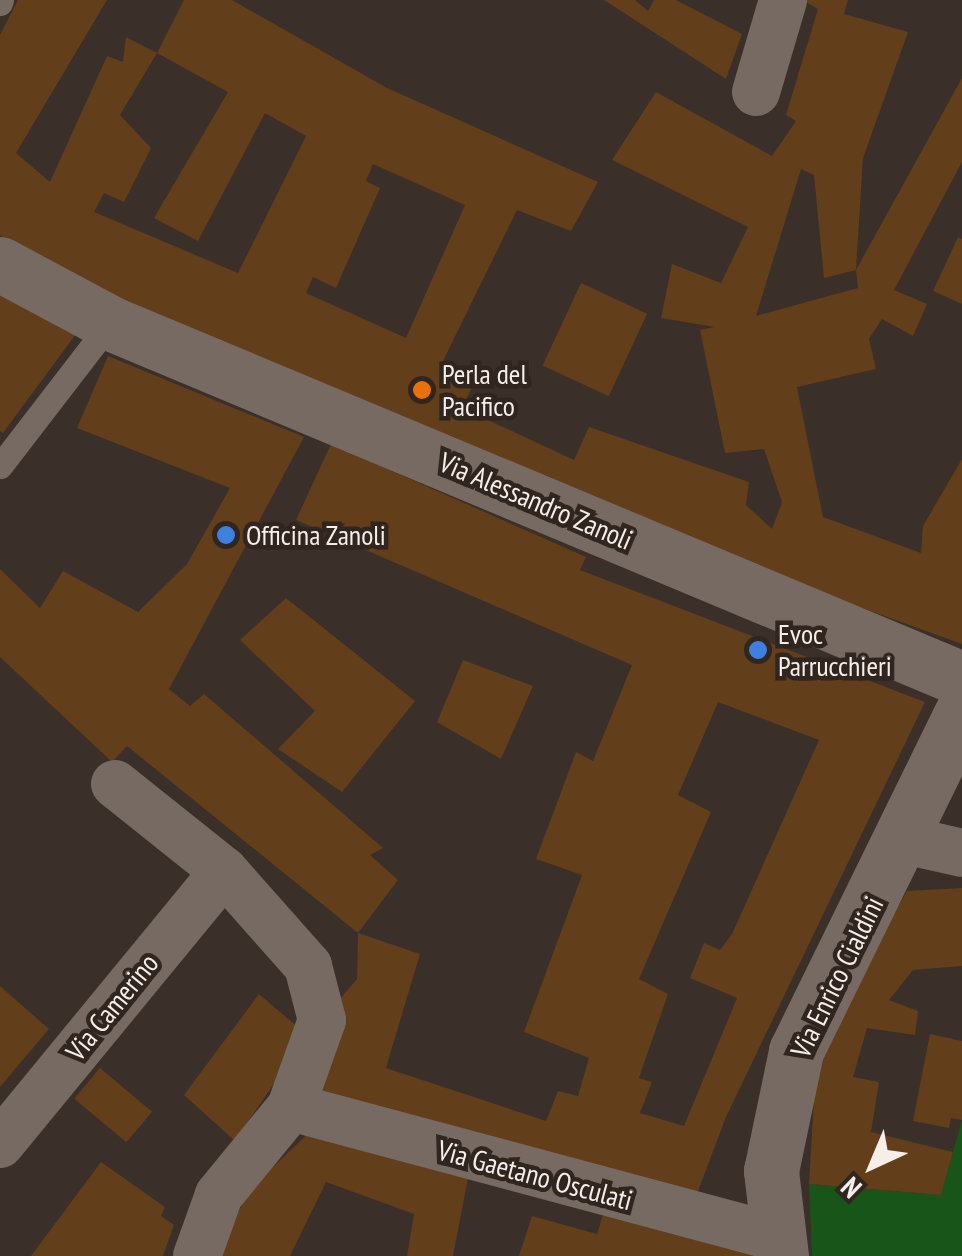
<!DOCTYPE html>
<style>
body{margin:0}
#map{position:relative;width:962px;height:1256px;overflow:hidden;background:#3a2f29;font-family:"PT Sans Narrow",sans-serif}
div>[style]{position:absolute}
.green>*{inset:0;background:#175519}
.building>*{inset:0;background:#623e1b;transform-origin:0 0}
.lane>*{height:25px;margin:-12.5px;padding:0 12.5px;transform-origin:12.5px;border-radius:12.5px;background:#776a62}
.street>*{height:48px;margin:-24px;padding:0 24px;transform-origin:24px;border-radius:24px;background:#776a62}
.secondary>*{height:55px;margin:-27.5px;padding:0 27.5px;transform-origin:27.5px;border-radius:27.5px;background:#776a62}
.dots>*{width:28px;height:28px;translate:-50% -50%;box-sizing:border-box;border:5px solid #30251f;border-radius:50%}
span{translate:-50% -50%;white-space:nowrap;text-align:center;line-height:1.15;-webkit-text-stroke:9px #30251f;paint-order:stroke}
.poi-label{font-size:28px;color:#f5eee9}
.left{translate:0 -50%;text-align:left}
.street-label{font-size:28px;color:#f5eee9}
.north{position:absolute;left:822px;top:1116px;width:100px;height:100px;-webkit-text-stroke:8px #30251f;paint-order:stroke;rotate:224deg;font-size:28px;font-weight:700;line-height:40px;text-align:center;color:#f5eee9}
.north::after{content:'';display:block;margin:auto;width:35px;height:45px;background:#f5eee9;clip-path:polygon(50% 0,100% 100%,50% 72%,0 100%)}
</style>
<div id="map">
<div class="green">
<div style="clip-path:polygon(962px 1120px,962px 1256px,812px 1256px,809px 1184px,941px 1195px)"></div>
</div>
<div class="building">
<div style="clip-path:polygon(evenodd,18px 0,107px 0,16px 153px,50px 182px,107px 56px,123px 62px,126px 37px,157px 53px,120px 115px,151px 148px,124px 202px,104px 193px,94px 212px,238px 273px,306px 136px,265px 113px,198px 241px,154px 218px,228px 92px,157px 53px,184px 0,232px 0,387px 88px,598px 182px,571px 231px,517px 210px,443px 361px,476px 379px,462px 408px,574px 460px,589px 427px,749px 482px,746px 505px,772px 529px,782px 502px,764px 449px,725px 453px,700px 330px,714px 327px,661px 318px,672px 264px,721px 283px,748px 227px,612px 160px,656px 92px,772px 156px,796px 121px,786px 115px,818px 9px,802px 0,848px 0,844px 14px,908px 32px,863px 158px,856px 270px,962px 78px,962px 162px,894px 290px,927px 304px,913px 336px,882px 319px,869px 339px,876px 369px,797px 387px,823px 517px,921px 553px,923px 526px,962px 459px,962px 644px,757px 570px,37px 266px,0 235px,0 35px,18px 0,373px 164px,465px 205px,406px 338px,306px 293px,313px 277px,336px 288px,380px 188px,366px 181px,373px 164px,18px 0,801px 169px,814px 175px,824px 278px,856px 270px,858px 288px,756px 316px,801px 169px)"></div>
<div style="clip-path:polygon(604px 0,635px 0,648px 11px,654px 0,676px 0,742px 34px,726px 79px)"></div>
<div style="clip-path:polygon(958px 237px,962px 239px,962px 304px,933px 291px)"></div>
<div style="left:581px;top:283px;width:73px;height:91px;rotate:25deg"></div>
<div style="clip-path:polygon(0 291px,76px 334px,3px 433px,0 431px)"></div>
<div style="clip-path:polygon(evenodd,108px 356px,304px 437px,169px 689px,190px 706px,204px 694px,383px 848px,370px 855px,398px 880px,358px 933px,420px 954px,386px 1068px,546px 1121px,558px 1091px,578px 1096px,589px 1058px,524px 1032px,582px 875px,536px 859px,576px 752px,593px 761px,632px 665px,296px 520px,331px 444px,586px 557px,580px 570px,925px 702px,726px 1117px,692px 1207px,320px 1095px,328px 1013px,357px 979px,358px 933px,127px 746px,112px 762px,0 657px,0 569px,40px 608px,63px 571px,138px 612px,187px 564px,230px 488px,77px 428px,108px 356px,718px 702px,819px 740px,732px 934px,720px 950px,704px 943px,690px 978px,737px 998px,684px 1126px,640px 1113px,652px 1082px,639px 1078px,668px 994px,639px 979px,711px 812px,678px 795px,718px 702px)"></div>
<div style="clip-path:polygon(286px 598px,415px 701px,342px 792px,278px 749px,315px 711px,240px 640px)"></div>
<div style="clip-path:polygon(463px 660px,533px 686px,501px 759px,437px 722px)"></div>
<div style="clip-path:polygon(962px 888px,962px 966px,913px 970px,889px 1000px,918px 1011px,915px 1035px,867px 1028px,853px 1077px,879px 1082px,871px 1132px,953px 1152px,941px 1195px,809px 1184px,817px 1049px,907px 891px)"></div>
<div style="clip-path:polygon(0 986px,49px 1029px,0 1087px)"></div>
<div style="clip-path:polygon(259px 994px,307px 1035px,235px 1141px,184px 1095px)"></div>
<div style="clip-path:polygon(930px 1034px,962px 1041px,962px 1120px,951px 1118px,949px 1128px,913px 1121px)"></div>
<div style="left:100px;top:1068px;width:68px;height:40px;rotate:40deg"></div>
<div style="clip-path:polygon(318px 1124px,469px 1173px,453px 1256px,407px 1256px,414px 1214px,326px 1182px,290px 1256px,218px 1256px,249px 1190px)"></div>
<div style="clip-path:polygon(101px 1162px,165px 1207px,161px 1216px,174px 1225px,163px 1256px,31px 1256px)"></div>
<div style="clip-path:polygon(605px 1208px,769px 1256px,519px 1256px,532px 1216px,597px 1234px)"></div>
</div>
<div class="lane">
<div style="left:0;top:3px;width:3px;rotate:-72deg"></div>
<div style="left:0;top:466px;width:180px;rotate:-52.4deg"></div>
</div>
<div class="street">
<div style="left:756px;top:92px;width:96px;rotate:-73.6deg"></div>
<div style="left:115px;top:784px;width:139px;rotate:38.6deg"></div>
<div style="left:224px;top:871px;width:127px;rotate:48.5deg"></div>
<div style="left:308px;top:966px;width:56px;rotate:75.5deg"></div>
<div style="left:322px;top:1020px;width:92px;rotate:109.6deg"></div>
<div style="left:291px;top:1107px;width:114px;rotate:129.3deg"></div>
<div style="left:219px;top:1195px;width:65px;rotate:109.8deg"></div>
<div style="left:905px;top:840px;width:58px;rotate:12.8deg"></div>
<div style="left:291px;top:1107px;width:506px;rotate:15deg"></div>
<div style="left:0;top:1144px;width:353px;rotate:-50.6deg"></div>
</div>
<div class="secondary">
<div style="left:0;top:264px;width:125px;rotate:28.2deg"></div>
<div style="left:110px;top:323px;width:923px;rotate:22.68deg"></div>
<div style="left:781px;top:1256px;width:86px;rotate:-96.7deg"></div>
<div style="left:771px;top:1171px;width:123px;rotate:-78.2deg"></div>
<div style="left:796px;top:1051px;width:377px;rotate:-63.9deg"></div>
</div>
<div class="dots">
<div style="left:422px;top:390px;background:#e8710a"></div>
<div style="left:226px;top:535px;background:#3f7fe0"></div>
<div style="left:758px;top:650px;background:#3f7fe0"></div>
</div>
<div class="poi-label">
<span class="left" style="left:442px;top:390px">Perla del<br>Pacifico</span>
<span class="left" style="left:246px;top:535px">Officina Zanoli</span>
<span class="left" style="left:778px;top:650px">Evoc<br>Parrucchieri</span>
</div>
<div class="street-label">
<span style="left:536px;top:501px;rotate:23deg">Via Alessandro Zanoli</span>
<span style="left:837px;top:977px;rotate:-64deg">Via Enrico Cialdini</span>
<span style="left:112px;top:1007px;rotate:-51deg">Via Camerino</span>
<span style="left:535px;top:1175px;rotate:15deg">Via Gaetano Osculati</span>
</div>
<div class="north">N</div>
</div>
